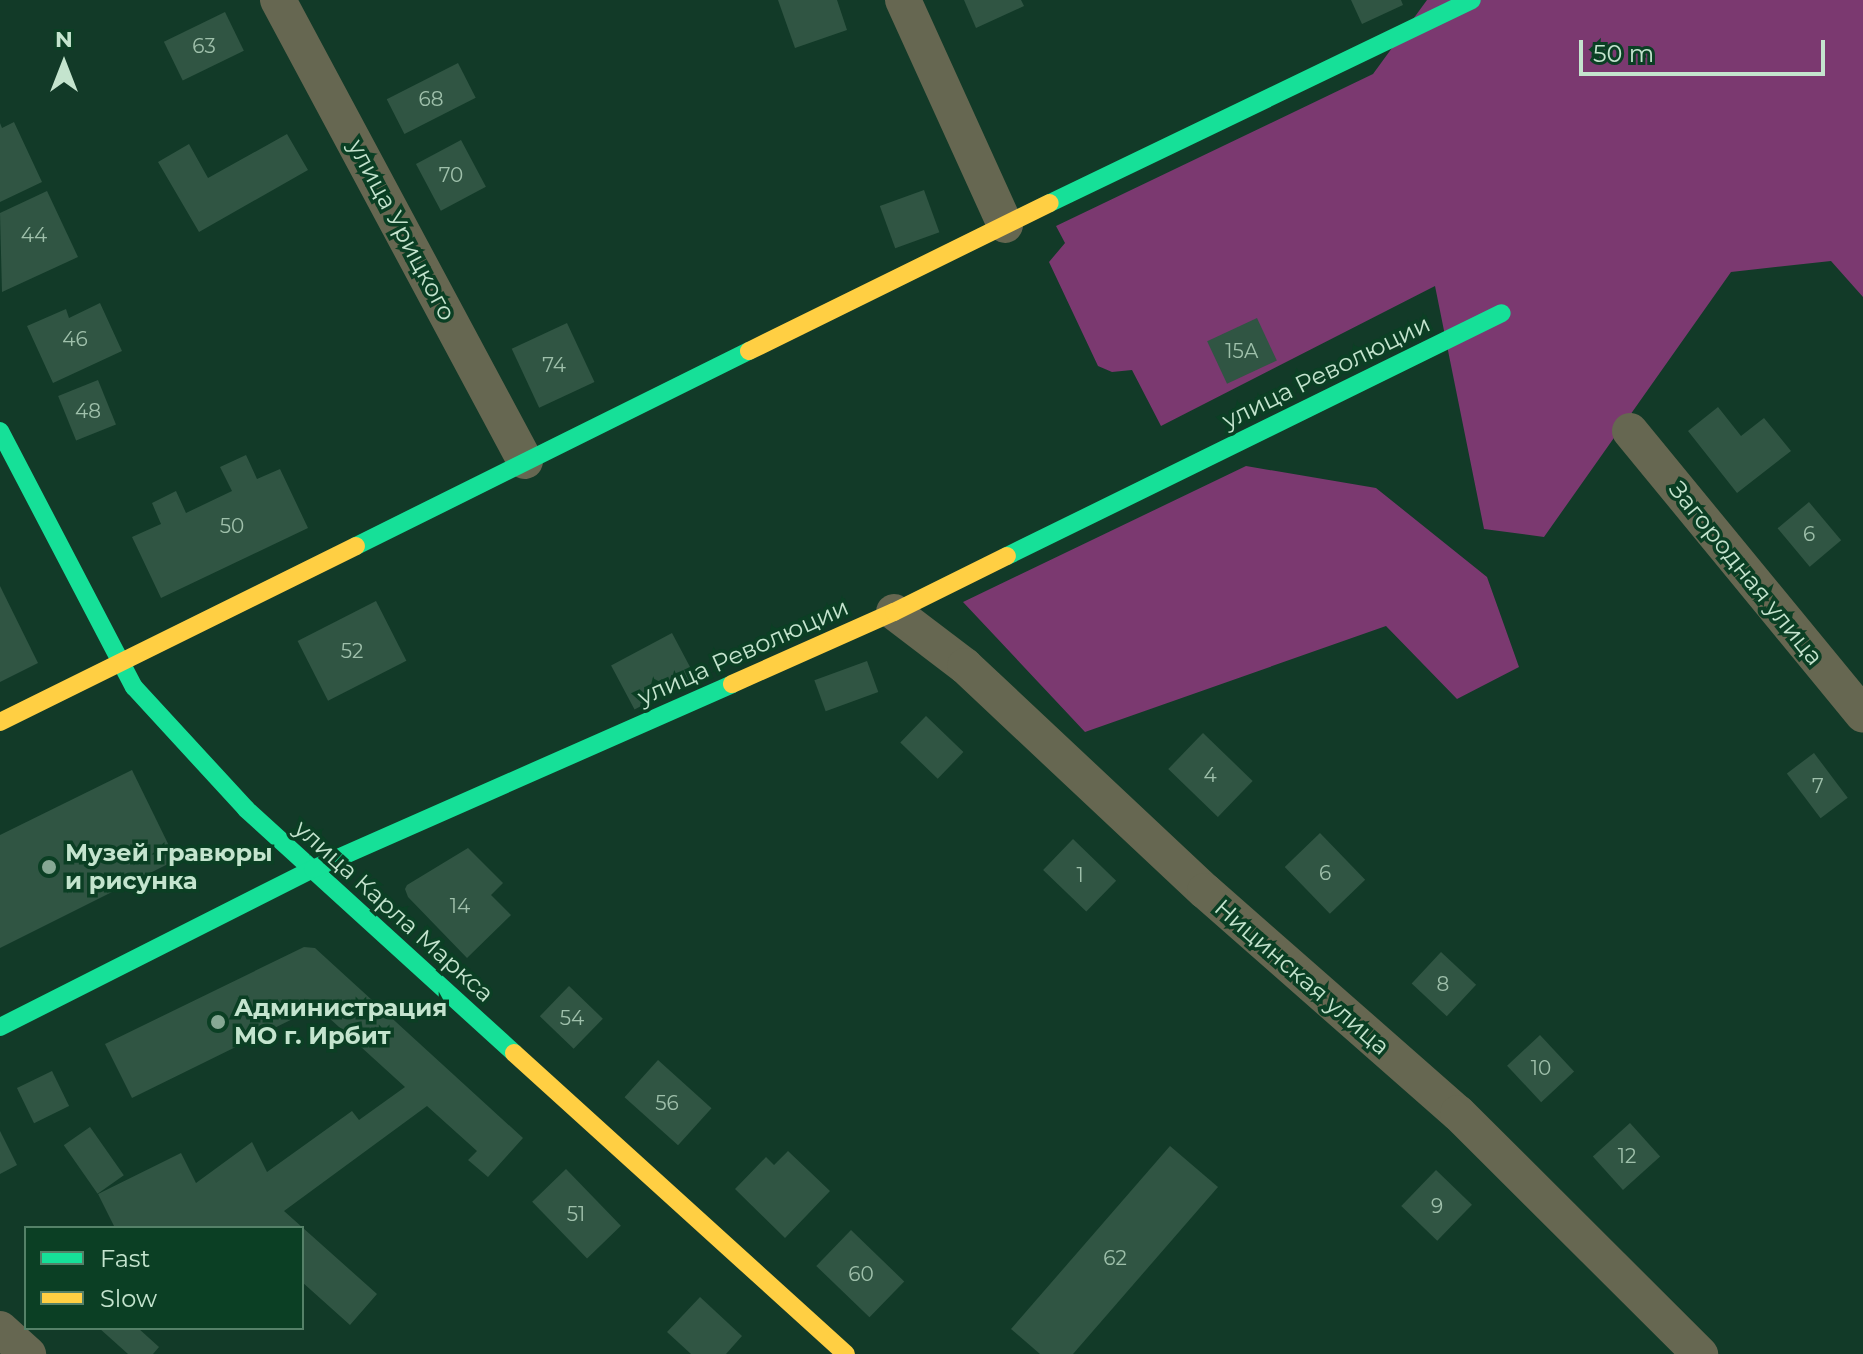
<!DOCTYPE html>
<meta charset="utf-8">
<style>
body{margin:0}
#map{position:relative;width:1863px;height:1354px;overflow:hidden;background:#123a28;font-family:Montserrat,sans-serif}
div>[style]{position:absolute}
.green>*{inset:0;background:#7b3970}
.building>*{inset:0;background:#305543;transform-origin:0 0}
.street>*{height:36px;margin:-18px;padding:0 18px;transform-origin:18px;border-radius:18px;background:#666751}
.fast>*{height:18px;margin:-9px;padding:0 9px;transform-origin:9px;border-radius:9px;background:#16e098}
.slow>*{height:18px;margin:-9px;padding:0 9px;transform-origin:9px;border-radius:9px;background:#ffcf43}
.dots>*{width:22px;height:22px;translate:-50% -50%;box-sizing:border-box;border:4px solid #0b3f24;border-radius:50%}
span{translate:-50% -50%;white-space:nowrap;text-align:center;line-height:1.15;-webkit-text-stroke:7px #0b3f24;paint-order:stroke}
.number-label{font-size:20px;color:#9fc0ab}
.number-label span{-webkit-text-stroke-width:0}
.street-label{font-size:24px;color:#c4e4ce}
.poi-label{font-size:24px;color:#c4e4ce;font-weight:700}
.left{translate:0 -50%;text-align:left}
.legend{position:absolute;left:24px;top:1226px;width:280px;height:104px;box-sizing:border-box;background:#0b3f24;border:2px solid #558168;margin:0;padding:10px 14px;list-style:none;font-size:24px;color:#c4e4ce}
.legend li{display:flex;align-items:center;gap:16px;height:40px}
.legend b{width:40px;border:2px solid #558168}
.north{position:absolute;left:24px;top:24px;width:80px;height:80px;-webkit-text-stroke:6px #0b3f24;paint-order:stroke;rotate:0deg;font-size:22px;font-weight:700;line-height:32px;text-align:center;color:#c4e4ce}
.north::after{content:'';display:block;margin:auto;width:28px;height:36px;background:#c4e4ce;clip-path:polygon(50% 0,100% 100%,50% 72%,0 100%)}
.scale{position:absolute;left:1579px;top:40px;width:246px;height:36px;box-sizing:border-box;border:4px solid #c4e4ce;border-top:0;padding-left:10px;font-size:24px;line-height:28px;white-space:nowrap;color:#c4e4ce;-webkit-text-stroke:6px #0b3f24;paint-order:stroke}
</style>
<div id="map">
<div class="green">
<div style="clip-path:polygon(1427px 0,1863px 0,1863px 297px,1831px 261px,1731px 272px,1544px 537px,1484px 529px,1435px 286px,1161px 426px,1132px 370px,1112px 372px,1098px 366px,1049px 262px,1065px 243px,1056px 226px,1373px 74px)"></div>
<div style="clip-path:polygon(1246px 466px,1376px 488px,1487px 577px,1519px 667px,1457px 699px,1386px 626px,1085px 732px,963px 602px)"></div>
</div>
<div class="building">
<div style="clip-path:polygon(778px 0,837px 0,847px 30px,795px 48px)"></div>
<div style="clip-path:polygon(964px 0,1021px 0,1024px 6px,976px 28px)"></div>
<div style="clip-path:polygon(1351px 0,1401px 0,1403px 5px,1362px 24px)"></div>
<div style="left:225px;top:12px;width:43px;height:68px;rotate:64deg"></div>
<div style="left:458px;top:63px;width:39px;height:80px;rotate:63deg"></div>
<div style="clip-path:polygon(14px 122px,42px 182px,0 202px,0 123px,2px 128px)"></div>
<div style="clip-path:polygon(287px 134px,308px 170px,199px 232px,158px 162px,189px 144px,208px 178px)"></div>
<div style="left:461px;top:140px;width:53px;height:51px;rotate:62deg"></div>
<div style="left:924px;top:190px;width:45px;height:47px;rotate:70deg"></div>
<div style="clip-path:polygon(47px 191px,78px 257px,2px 292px,0 213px)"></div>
<div style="clip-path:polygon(100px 303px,122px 351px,53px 383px,27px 326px,66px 309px,69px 318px)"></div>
<div style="left:1257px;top:318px;width:47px;height:55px;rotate:65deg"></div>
<div style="left:567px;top:323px;width:65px;height:61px;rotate:65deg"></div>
<div style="left:98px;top:380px;width:48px;height:43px;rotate:68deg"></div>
<div style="clip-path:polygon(1718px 407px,1741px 436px,1764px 418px,1791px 451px,1737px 493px,1688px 431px)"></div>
<div style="clip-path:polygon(246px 455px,257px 479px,280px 469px,308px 528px,161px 598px,132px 537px,161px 524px,152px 503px,176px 491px,186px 513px,232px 491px,220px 467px)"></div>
<div style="left:1809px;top:502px;width:50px;height:41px;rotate:50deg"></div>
<div style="clip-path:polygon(0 586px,38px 663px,0 682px)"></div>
<div style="left:376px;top:601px;width:67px;height:88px;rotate:63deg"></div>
<div style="left:672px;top:633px;width:50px;height:69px;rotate:62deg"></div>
<div style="left:867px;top:661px;width:33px;height:56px;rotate:70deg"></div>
<div style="left:926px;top:716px;width:52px;height:37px;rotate:44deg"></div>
<div style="left:1203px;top:733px;width:69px;height:50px;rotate:44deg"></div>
<div style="left:1814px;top:753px;width:56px;height:34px;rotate:53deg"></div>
<div style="clip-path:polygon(132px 770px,176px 860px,0 948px,0 835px)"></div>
<div style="left:1320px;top:833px;width:65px;height:49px;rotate:46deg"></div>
<div style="left:1073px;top:839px;width:60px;height:43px;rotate:44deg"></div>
<div style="clip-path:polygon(468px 848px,503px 883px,491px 895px,511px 915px,467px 958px,408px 897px,405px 889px,407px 885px)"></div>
<div style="clip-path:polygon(304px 947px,315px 948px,523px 1138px,488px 1177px,468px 1160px,477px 1151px,427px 1106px,284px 1211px,377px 1294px,350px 1325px,302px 1282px,302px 1228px,115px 1228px,98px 1194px,181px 1153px,196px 1183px,252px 1142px,267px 1172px,352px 1111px,359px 1120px,405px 1087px,317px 1007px,132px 1098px,105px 1044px)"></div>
<div style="left:1441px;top:952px;width:48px;height:43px;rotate:43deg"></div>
<div style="left:569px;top:986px;width:47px;height:42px;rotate:44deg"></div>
<div style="left:1540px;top:1035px;width:50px;height:45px;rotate:47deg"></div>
<div style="left:658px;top:1060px;width:72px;height:50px;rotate:42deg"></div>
<div style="left:52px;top:1071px;width:39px;height:39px;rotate:64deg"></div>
<div style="left:1630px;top:1123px;width:45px;height:50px;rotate:48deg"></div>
<div style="left:90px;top:1127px;width:59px;height:32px;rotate:55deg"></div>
<div style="clip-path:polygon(0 1131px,17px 1165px,0 1174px)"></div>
<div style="clip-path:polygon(1170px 1146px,1218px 1187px,1073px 1354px,1040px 1354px,1011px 1329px)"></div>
<div style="clip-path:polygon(788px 1151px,830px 1191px,785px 1238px,735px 1189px,766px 1157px,774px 1165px)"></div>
<div style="left:566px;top:1169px;width:79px;height:47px;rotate:46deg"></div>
<div style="left:1436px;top:1170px;width:50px;height:50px;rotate:44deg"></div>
<div style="left:851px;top:1230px;width:74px;height:50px;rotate:44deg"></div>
<div style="clip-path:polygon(700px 1297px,742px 1336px,726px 1354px,691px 1354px,667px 1332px)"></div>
<div style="clip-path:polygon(99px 1328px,138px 1328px,159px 1347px,153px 1354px,128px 1354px)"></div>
</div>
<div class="street">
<div style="left:278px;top:0;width:523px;rotate:61.82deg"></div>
<div style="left:903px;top:0;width:247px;rotate:65.6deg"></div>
<div style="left:1630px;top:431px;width:367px;rotate:50.6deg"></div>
<div style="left:894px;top:612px;width:89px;rotate:37.3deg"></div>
<div style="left:965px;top:666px;width:329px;rotate:43.2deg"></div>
<div style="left:1205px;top:891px;width:337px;rotate:41.3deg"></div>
<div style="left:1458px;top:1113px;width:342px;rotate:44.9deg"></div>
<div style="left:0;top:1329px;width:38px;rotate:42deg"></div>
</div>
<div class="fast">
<div style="left:1050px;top:203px;width:468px;rotate:-25.7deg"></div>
<div style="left:0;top:431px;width:289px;rotate:62.4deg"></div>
<div style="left:134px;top:687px;width:166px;rotate:47.4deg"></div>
<div style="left:246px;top:809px;width:362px;rotate:42.3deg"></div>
<div style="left:356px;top:546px;width:439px;rotate:-26.4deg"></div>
<div style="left:1007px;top:556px;width:551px;rotate:-26.15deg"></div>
<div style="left:0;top:1027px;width:351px;rotate:-26.8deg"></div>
<div style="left:313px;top:869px;width:458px;rotate:-23.8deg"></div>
</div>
<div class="slow">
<div style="left:749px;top:351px;width:335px;rotate:-26.2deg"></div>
<div style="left:732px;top:684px;width:177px;rotate:-24deg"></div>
<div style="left:894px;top:612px;width:126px;rotate:-26.4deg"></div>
<div style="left:0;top:722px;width:397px;rotate:-26.3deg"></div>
<div style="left:514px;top:1053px;width:448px;rotate:42.2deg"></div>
</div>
<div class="dots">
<div style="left:49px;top:867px;background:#86a894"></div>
<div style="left:218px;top:1022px;background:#86a894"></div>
</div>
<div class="number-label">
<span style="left:204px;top:46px">63</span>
<span style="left:431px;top:99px">68</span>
<span style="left:451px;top:175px">70</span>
<span style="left:34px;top:235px">44</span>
<span style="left:75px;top:339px">46</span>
<span style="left:1242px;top:351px">15А</span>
<span style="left:554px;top:365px">74</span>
<span style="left:88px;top:411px">48</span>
<span style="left:232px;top:526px">50</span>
<span style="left:1809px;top:534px">6</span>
<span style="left:352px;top:651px">52</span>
<span style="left:1210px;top:775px">4</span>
<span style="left:1818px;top:786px">7</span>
<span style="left:1325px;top:873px">6</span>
<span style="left:1080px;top:875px">1</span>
<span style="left:460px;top:906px">14</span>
<span style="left:1443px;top:984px">8</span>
<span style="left:572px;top:1018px">54</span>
<span style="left:1541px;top:1068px">10</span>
<span style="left:667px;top:1103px">56</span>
<span style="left:1627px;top:1156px">12</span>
<span style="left:1437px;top:1206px">9</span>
<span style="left:576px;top:1214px">51</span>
<span style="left:1115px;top:1258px">62</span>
<span style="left:861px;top:1274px">60</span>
</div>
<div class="street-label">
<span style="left:402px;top:230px;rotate:62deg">улица Урицкого</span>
<span style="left:1326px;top:372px;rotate:-26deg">улица Революции</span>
<span style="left:1746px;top:573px;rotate:51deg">Загородная улица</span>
<span style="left:743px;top:652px;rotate:-24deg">улица Революции</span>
<span style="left:394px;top:911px;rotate:42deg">улица Карла Маркса</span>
<span style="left:1302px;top:977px;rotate:41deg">Ницинская улица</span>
</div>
<div class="poi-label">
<span class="left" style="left:65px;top:867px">Музей гравюры<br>и рисунка</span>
<span class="left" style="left:234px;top:1022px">Администрация<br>МО г. Ирбит</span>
</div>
<ul class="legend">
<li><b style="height:10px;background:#16e098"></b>Fast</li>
<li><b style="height:10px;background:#ffcf43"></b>Slow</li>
</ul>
<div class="north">N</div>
<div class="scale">50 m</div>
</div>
